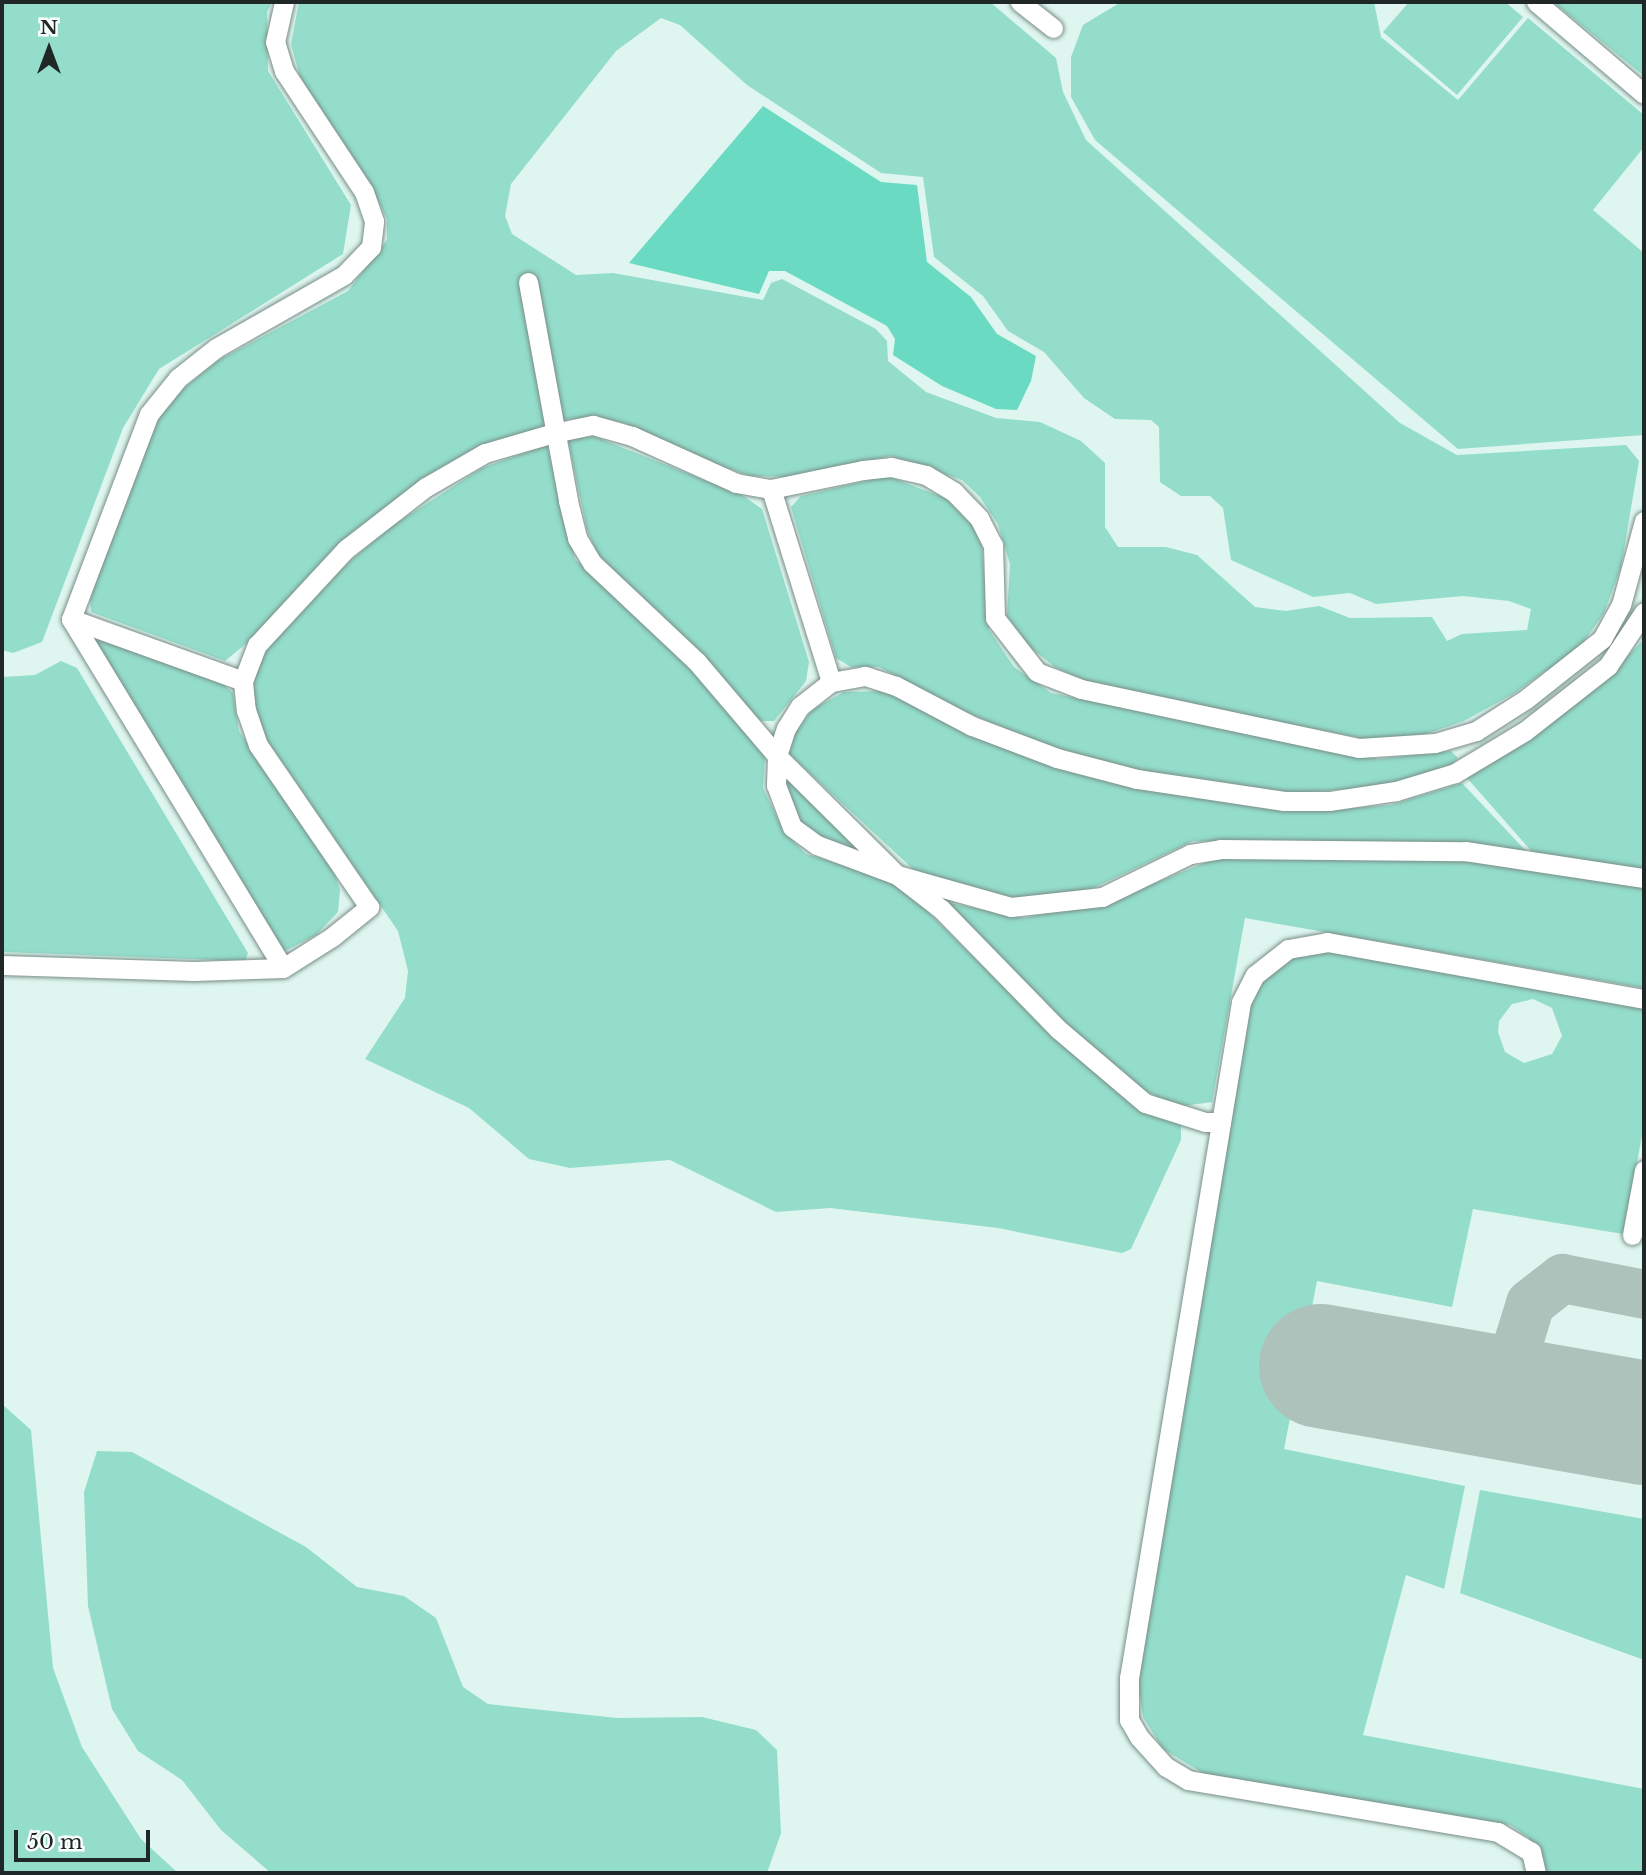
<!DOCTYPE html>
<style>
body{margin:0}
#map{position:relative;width:1646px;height:1875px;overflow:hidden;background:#def6ef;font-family:"Libre Baskerville",serif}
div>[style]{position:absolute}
.green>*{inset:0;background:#94ddcb}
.water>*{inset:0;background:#6adbc2}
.taxiway>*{height:49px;margin:-24.5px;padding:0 24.5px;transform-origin:24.5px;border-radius:24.5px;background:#aec2bc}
.runway>*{height:124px;margin:-62px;padding:0 62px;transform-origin:62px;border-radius:62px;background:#aec2bc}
.roads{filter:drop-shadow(0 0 2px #788d87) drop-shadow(0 0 2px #788d87)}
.minor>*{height:19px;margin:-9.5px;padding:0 9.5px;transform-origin:9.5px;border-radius:9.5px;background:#fff}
span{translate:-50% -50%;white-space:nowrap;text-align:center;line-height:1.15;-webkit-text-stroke:6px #f9fefd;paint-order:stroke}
.frame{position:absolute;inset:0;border:4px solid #1f2826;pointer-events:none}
.north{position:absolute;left:14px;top:14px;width:70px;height:70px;-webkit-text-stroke:5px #f9fefd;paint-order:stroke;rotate:0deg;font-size:19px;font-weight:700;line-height:28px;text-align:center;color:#1f2826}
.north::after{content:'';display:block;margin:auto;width:24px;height:32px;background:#1f2826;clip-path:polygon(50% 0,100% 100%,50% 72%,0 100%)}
.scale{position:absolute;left:14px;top:1830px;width:136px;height:32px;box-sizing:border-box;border:4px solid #1f2826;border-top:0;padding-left:9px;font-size:21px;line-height:24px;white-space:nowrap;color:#1f2826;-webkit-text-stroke:5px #f9fefd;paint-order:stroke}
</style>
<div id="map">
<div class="green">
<div style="clip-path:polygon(2px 2px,272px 2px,267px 12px,268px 71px,351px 205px,343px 254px,159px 369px,123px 428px,42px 642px,13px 653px,2px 650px)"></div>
<div style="clip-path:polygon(evenodd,299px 2px,990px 2px,1056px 58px,1063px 92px,1086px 140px,1400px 423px,1457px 455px,1626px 445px,1639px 461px,1621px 567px,1604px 613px,1580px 647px,1513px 694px,1464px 721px,1420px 736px,1366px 739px,1093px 685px,1055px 667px,1031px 648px,1007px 616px,1010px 564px,998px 524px,980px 497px,962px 480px,891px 456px,789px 477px,751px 476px,708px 462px,624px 423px,597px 417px,561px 420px,536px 275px,521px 277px,546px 428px,490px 444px,225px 661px,91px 612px,90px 597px,157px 422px,172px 398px,217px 361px,348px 291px,387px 240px,387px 219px,372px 188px,300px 77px,291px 44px,299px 2px,661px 18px,680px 25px,747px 85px,881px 173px,923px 177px,934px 257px,983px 296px,1008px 331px,1044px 352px,1084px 398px,1115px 419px,1151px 420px,1159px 427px,1160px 482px,1181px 496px,1210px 496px,1223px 508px,1231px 560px,1313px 597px,1350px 593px,1376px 604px,1463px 596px,1509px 601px,1531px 609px,1527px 630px,1462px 634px,1447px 641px,1432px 617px,1350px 618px,1319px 606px,1286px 611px,1255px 607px,1197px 555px,1166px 547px,1118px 547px,1105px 527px,1105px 463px,1081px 441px,1040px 422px,996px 418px,926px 392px,888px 361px,887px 341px,876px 329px,782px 279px,771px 283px,763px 300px,613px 273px,576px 275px,512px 234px,505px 216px,511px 184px,616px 51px,661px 18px)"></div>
<div style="clip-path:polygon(1121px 2px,1374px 2px,1381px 37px,1458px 100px,1528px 18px,1644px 115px,1644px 147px,1593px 210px,1644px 253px,1644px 435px,1458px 449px,1095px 140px,1071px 97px,1071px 57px,1083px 25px)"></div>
<div style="clip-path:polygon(1409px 2px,1505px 2px,1523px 17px,1457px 95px,1383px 32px)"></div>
<div style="clip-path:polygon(1553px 2px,1644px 2px,1644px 76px)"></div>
<div style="clip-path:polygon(593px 436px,742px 495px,762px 509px,809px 662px,806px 681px,774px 721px,761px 721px,746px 709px,600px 561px,587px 529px,568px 440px)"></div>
<div style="clip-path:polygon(547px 445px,575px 559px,681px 655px,765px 755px,763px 788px,784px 832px,806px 854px,898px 882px,1060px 1043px,1140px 1106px,1181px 1119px,1181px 1140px,1131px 1249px,1122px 1253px,998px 1228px,830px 1208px,776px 1212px,670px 1160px,570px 1168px,529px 1159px,469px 1108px,365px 1059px,405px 998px,408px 971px,398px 931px,262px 733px,253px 706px,255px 674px,266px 649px,313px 594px,386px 530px,482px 468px)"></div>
<div style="clip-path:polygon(887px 476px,945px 498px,974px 527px,982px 547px,989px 630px,1014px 667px,1051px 693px,1378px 759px,1451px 751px,1458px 758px,1448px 770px,1389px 786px,1296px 793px,1145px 772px,1049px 747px,947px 704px,879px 667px,851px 667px,836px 658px,791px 507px,801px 496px)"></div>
<div style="clip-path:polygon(91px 637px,213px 675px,233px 693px,239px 731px,333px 869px,340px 890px,338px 912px,316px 935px,283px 952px)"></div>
<div style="clip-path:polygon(1644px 639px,1644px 869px,1534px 854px,1467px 778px,1607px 678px)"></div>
<div style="clip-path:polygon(61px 661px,77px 668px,248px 953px,245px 961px,2px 952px,2px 677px,35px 675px)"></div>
<div style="clip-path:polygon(883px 691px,1033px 760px,1198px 798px,1316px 811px,1391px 805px,1462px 783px,1526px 851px,1193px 841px,1087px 891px,1032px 899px,991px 896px,913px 869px,787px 752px,791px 738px,813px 709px,844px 692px)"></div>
<div style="clip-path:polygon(789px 780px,868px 856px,825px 839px,798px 821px,786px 791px)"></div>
<div style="clip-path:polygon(1340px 856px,1463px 860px,1644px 888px,1644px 988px,1245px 918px,1212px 1102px,1176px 1107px,1135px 1085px,1070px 1029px,944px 902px,1024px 918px,1118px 898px,1214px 859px)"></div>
<div style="clip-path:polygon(evenodd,1317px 948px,1644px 1005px,1644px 1126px,1623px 1234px,1473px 1209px,1452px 1307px,1317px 1281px,1284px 1449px,1465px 1486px,1444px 1589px,1406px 1575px,1363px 1735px,1644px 1789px,1644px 1873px,1541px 1873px,1540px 1853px,1528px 1837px,1510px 1825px,1206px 1775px,1163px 1749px,1143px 1717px,1137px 1675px,1251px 1004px,1267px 976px,1292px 957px,1317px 948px,1533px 999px,1552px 1008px,1562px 1036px,1552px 1054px,1524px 1063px,1505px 1052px,1498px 1032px,1499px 1021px,1512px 1004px,1533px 999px)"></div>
<div style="clip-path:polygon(2px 1404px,31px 1430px,53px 1668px,82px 1747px,141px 1839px,178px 1873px,2px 1873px)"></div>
<div style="clip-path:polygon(97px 1451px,132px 1452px,306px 1547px,357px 1587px,404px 1596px,436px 1618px,463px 1687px,488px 1704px,617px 1718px,702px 1717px,756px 1730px,777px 1750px,781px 1833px,767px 1873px,271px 1873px,221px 1830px,182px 1780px,138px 1751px,112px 1709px,88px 1606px,84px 1492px)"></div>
<div style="clip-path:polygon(1480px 1490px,1644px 1519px,1644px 1660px,1460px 1593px)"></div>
</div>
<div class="water">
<div style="clip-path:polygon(763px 106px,881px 182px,917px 185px,927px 262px,971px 297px,997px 334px,1036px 356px,1031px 381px,1017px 410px,996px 409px,942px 386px,893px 355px,895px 339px,887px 326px,785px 271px,769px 271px,759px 294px,629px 263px)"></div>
</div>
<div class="taxiway">
<div style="left:1566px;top:1410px;width:24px;rotate:-142deg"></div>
<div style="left:1547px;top:1395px;width:40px;rotate:-124.9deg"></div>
<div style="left:1524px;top:1362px;width:21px;rotate:-107deg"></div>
<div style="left:1518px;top:1342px;width:41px;rotate:-72.9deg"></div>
<div style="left:1530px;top:1303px;width:41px;rotate:-38deg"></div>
<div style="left:1562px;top:1278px;width:84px;rotate:11deg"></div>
</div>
<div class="runway">
<div style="left:1321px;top:1366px;width:328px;rotate:10deg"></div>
</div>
<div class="roads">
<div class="minor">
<div style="left:1020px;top:2px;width:42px;rotate:38.2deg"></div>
<div style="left:1536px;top:2px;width:142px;rotate:40.4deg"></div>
<div style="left:528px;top:282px;width:223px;rotate:79.6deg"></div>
<div style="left:568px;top:501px;width:38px;rotate:76deg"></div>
<div style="left:577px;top:538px;width:29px;rotate:59deg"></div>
<div style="left:592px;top:563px;width:144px;rotate:43.3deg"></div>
<div style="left:697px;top:662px;width:123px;rotate:49.6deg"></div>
<div style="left:777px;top:756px;width:169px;rotate:44.8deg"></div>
<div style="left:897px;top:875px;width:56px;rotate:37.7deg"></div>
<div style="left:941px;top:909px;width:168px;rotate:45.7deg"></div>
<div style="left:1058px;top:1029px;width:114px;rotate:40.4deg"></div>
<div style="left:1145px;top:1103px;width:63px;rotate:17.6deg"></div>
<div style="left:1205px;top:1122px;width:16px"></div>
<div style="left:771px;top:489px;width:202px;rotate:72.7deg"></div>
<div style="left:1644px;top:612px;width:65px;rotate:123.7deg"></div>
<div style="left:1608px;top:666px;width:105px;rotate:141.9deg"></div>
<div style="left:1525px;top:731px;width:82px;rotate:149deg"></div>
<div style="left:1455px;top:773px;width:62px;rotate:163deg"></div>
<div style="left:1396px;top:791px;width:68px;rotate:171.5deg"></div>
<div style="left:1329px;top:801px;width:45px;rotate:180deg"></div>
<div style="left:1284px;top:801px;width:149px;rotate:-171.5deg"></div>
<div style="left:1137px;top:779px;width:83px;rotate:-165.3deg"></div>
<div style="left:1057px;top:758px;width:91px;rotate:-159.4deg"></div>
<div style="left:972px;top:726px;width:86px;rotate:-152.2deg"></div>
<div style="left:896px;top:686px;width:33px;rotate:-162deg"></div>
<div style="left:865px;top:676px;width:35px;rotate:170deg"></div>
<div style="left:831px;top:682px;width:39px;rotate:142deg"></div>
<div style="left:800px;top:706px;width:26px;rotate:122deg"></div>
<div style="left:786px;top:728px;width:29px;rotate:108deg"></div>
<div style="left:777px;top:756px;width:29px;rotate:92deg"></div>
<div style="left:776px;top:785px;width:45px;rotate:69.1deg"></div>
<div style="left:792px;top:827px;width:31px;rotate:36deg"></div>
<div style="left:817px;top:845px;width:85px;rotate:20.6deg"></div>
<div style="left:897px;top:875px;width:118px;rotate:15.7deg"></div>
<div style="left:1011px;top:907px;width:92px;rotate:-6.3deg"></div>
<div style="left:1102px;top:897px;width:98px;rotate:-26deg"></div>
<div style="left:1190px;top:854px;width:30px;rotate:-9deg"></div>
<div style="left:1220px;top:849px;width:245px;rotate:0.5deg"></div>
<div style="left:1465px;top:851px;width:181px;rotate:8.6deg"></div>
<div style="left:71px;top:619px;width:219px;rotate:-69.2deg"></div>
<div style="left:149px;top:414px;width:46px;rotate:-51.1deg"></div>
<div style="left:178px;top:378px;width:48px;rotate:-38.3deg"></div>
<div style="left:216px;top:348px;width:147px;rotate:-29.7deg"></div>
<div style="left:344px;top:275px;width:39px;rotate:-46deg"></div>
<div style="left:371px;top:247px;width:26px;rotate:-83deg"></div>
<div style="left:374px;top:221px;width:31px;rotate:-109deg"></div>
<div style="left:364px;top:192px;width:145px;rotate:-123.5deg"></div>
<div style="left:284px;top:71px;width:30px;rotate:-107deg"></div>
<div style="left:275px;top:42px;width:41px;rotate:-77.3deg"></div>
<div style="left:71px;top:619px;width:408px;rotate:58.7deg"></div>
<div style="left:71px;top:619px;width:183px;rotate:19.8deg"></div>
<div style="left:2px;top:965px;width:192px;rotate:1.8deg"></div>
<div style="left:194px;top:971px;width:89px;rotate:-1.9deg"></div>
<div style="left:283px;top:968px;width:58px;rotate:-32.3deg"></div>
<div style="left:332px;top:937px;width:48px;rotate:-39deg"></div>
<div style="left:369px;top:907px;width:196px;rotate:-124.4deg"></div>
<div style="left:258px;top:745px;width:36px;rotate:-109deg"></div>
<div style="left:246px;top:711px;width:30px;rotate:-96deg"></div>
<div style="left:243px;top:681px;width:39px;rotate:-69deg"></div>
<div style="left:257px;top:645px;width:131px;rotate:-47.2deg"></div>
<div style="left:346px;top:549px;width:101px;rotate:-37.8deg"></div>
<div style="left:426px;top:487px;width:68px;rotate:-30deg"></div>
<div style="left:485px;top:453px;width:72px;rotate:-16.2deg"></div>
<div style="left:554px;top:433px;width:40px;rotate:-12deg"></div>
<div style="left:593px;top:425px;width:41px;rotate:15.8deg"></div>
<div style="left:632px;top:436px;width:114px;rotate:24.3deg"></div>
<div style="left:736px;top:483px;width:36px;rotate:10deg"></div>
<div style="left:771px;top:489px;width:94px;rotate:-11.7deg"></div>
<div style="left:863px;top:470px;width:28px;rotate:-6deg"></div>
<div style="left:891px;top:467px;width:36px;rotate:13deg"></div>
<div style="left:926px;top:475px;width:33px;rotate:31deg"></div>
<div style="left:954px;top:492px;width:36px;rotate:46deg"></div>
<div style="left:979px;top:518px;width:30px;rotate:63deg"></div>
<div style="left:993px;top:545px;width:73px;rotate:88.4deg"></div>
<div style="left:995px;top:618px;width:68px;rotate:52.1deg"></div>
<div style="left:1037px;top:672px;width:47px;rotate:21.1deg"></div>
<div style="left:1081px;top:689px;width:284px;rotate:12deg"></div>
<div style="left:1359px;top:748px;width:76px;rotate:-3.8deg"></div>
<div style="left:1435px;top:743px;width:43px;rotate:-16.3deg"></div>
<div style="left:1476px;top:731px;width:59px;rotate:-32.6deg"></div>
<div style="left:1526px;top:699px;width:97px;rotate:-38.3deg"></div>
<div style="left:1602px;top:639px;width:39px;rotate:-61deg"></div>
<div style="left:1621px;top:605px;width:87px;rotate:-74.7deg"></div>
<div style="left:1632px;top:1235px;width:66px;rotate:-79.5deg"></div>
<div style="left:1536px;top:1873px;width:22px;rotate:-103deg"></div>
<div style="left:1531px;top:1852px;width:39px;rotate:-149deg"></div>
<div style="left:1498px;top:1832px;width:314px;rotate:-170.5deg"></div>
<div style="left:1188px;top:1780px;width:26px;rotate:-149deg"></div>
<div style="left:1166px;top:1767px;width:40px;rotate:-132deg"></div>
<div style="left:1139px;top:1737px;width:20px;rotate:-120deg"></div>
<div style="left:1129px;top:1720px;width:42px;rotate:-90deg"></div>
<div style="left:1129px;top:1678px;width:685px;rotate:-80.59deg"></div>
<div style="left:1241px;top:1002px;width:30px;rotate:-63deg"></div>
<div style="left:1255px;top:975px;width:42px;rotate:-38.2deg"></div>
<div style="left:1288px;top:949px;width:40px;rotate:-10deg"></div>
<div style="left:1327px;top:942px;width:322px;rotate:10.2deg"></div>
</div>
</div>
<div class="frame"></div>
<div class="north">N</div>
<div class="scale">50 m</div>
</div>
